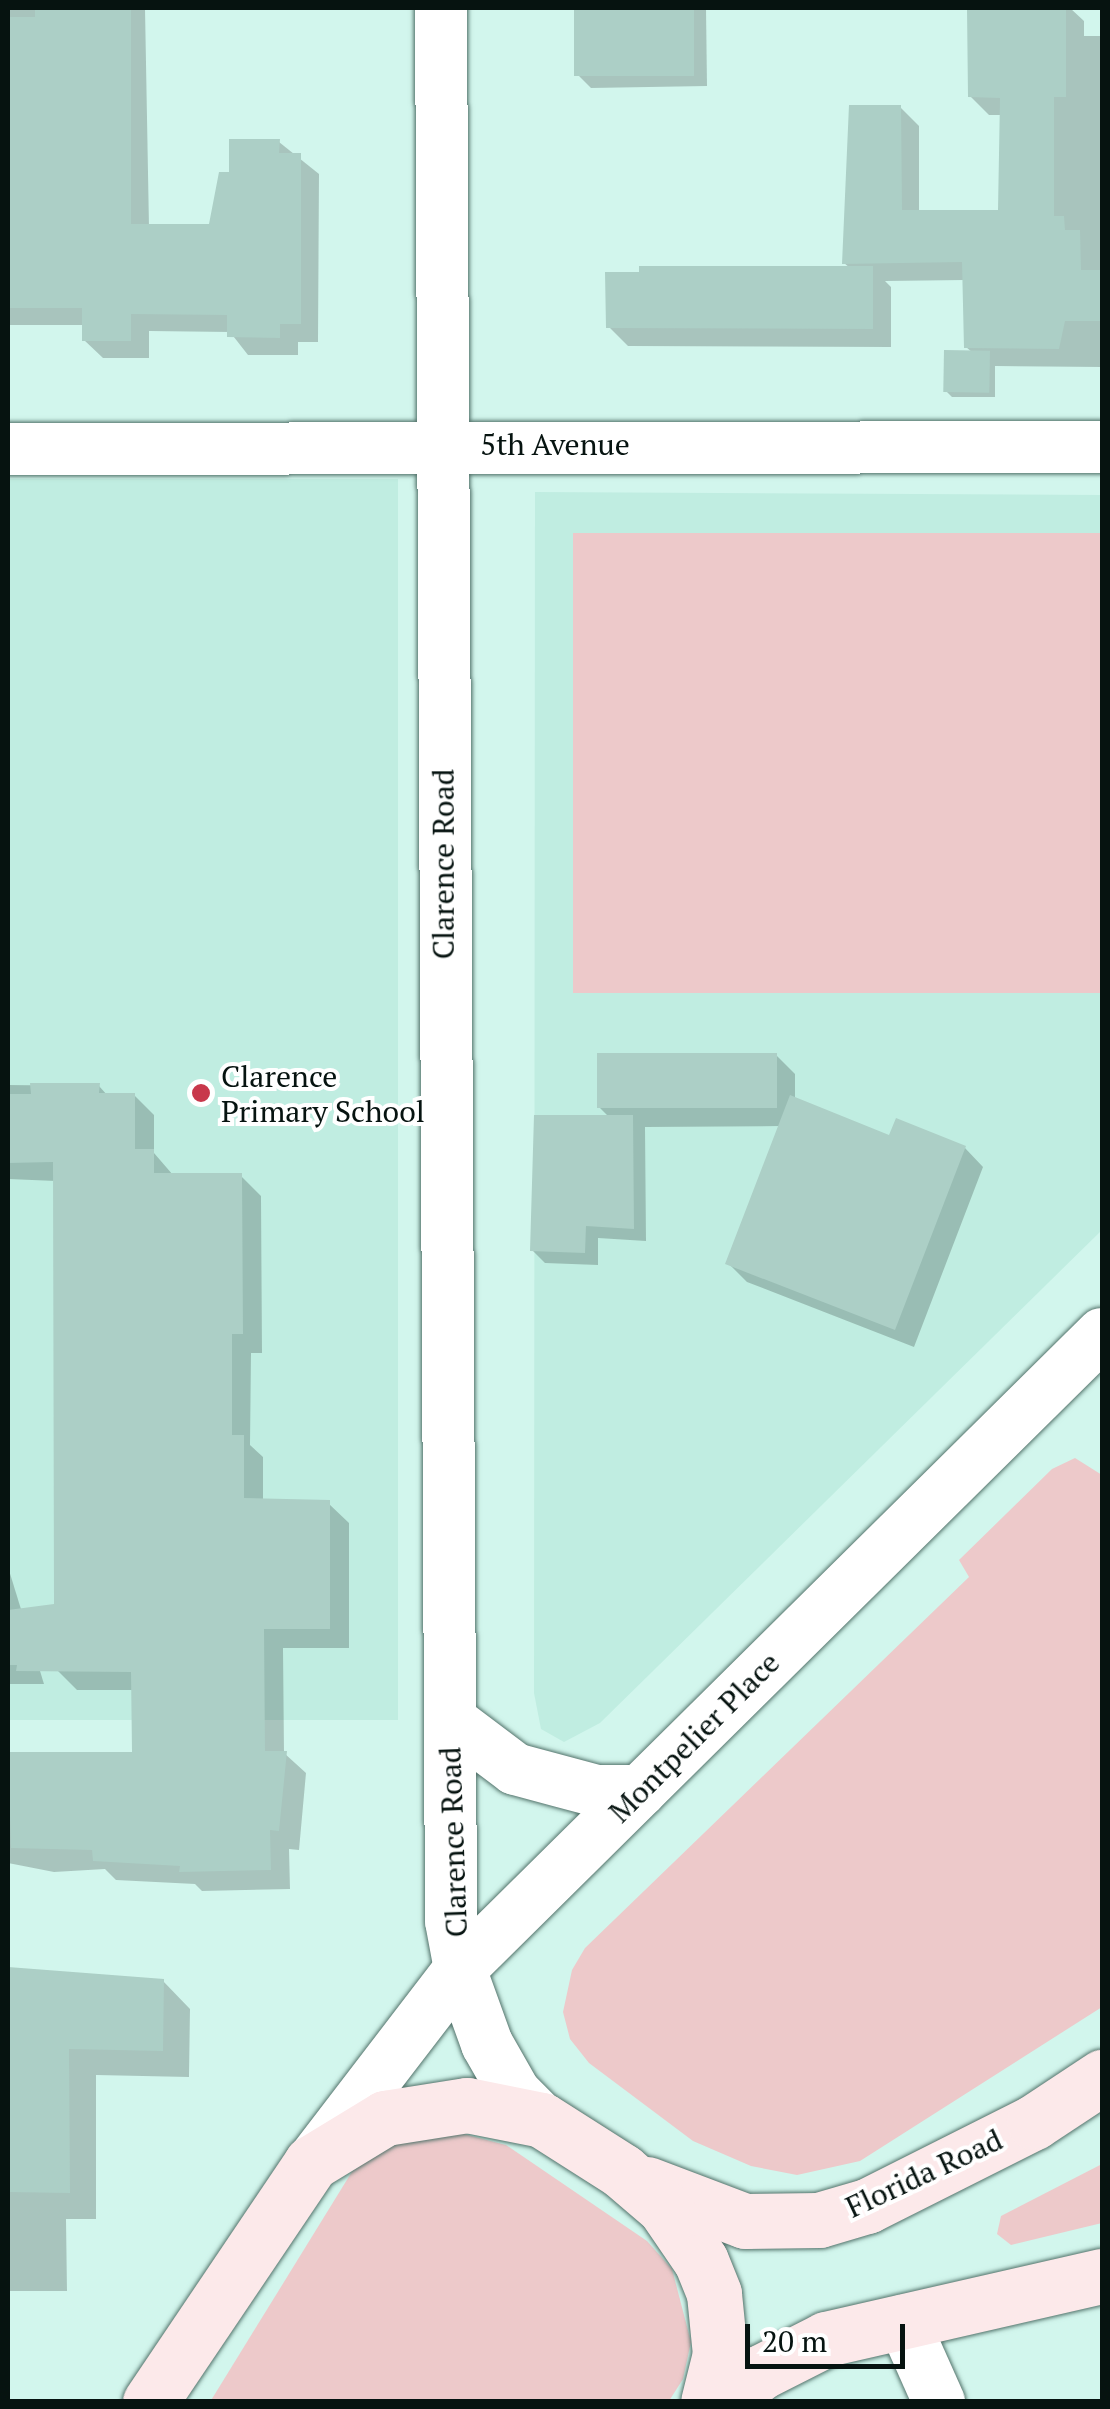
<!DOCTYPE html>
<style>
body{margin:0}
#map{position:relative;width:1110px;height:2409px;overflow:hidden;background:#d2f6ed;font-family:"PT Serif",serif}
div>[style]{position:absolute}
.built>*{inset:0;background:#c0ede1;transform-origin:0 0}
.green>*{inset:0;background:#edc9ca;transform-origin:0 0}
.shadow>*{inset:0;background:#0003}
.building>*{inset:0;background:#accfc6;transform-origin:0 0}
.roads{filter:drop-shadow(0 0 2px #53736b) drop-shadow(0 0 2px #53736b)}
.street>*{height:52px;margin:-26px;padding:0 26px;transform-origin:26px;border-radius:26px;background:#fff}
.secondary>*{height:55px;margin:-27.5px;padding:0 27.5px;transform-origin:27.5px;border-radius:27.5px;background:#fce9ea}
.dots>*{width:28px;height:28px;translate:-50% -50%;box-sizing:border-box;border:5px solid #fff;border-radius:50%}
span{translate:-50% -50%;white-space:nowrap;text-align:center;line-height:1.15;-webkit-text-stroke:8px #fff;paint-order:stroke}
.street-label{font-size:30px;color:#061310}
.poi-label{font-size:30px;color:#061310}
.left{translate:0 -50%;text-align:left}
.frame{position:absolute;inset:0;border:10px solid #061310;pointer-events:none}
.scale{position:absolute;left:745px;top:2324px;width:160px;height:45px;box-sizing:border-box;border:5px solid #061310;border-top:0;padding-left:12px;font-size:30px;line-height:35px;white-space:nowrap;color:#061310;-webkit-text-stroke:8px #fff;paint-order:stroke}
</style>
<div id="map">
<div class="built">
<div style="left:8px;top:479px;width:390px;height:1241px"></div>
<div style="clip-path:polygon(535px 492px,1102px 495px,1102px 1230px,600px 1723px,564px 1742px,541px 1729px,534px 1693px)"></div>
</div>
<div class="green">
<div style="left:1102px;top:533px;width:460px;height:529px;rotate:90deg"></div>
<div style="clip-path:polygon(1075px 1458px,1102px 1475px,1102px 2007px,860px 2161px,797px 2175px,751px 2166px,693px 2141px,589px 2063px,570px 2039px,563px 2012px,572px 1970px,585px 1948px,969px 1577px,959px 1560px,1052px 1469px)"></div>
<div style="clip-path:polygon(437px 2127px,506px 2145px,647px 2241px,672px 2269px,691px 2342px,683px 2379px,669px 2401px,210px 2402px,353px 2170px,386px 2146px)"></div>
<div style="clip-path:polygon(1102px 2164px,1102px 2223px,1011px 2245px,997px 2234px,1001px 2216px)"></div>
</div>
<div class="shadow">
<div style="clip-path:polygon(145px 8px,149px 227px,211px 227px,231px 174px,279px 142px,319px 174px,318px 342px,298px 342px,298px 355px,248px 355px,230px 332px,149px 331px,149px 358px,103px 358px,84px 340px,84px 325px,8px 325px,8px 9px)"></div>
<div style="clip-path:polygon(577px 8px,706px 8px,707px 86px,591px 88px,578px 75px)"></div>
<div style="clip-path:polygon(969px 8px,1070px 8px,1084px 21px,1084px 36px,1102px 36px,1102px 367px,995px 366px,995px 397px,952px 397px,946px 391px,973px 353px,966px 347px,965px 280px,885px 281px,891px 287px,891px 347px,628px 346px,609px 327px,850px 268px,844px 263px,900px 107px,919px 126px,919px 213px,1001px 213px,1003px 115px,989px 115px,970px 96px)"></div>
<div style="clip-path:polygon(776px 1055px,795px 1074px,795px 1100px,890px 1138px,965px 1148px,983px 1167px,914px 1347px,747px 1282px,728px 1263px,781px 1126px,645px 1127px,646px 1241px,598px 1238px,598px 1265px,545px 1263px,532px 1250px,609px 1117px,600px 1108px)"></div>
<div style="clip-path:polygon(8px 1085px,99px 1086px,108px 1096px,134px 1095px,154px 1115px,154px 1153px,173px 1175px,241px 1176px,261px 1196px,262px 1353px,251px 1353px,250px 1445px,263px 1457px,263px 1501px,328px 1503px,349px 1523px,349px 1648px,283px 1648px,284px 1753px,306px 1773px,299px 1850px,289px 1849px,290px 1889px,202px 1891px,195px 1884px,116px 1880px,105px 1869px,54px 1872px,8px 1863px,8px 1755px,135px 1754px,134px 1690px,77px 1690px,57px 1670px,56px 1181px,8px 1179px)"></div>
<div style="clip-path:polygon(8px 1567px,44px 1684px,8px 1684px)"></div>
<div style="clip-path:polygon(8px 1969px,163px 1981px,190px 2009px,189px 2077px,96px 2075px,96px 2219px,66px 2219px,67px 2291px,8px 2291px)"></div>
</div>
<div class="building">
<div style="clip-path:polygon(35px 8px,131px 8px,131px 224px,209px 224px,219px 172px,229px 172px,229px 139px,280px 139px,279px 153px,301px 153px,301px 324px,280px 324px,280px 338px,227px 337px,227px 315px,131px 314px,131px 341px,82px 341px,82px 308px,8px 308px,8px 17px,35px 17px)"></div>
<div style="left:574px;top:8px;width:120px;height:68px"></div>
<div style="clip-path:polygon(967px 8px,1066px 8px,1066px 97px,1054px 97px,1054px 216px,1064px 216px,1065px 230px,1080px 230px,1081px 270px,1102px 270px,1102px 321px,1065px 321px,1059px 349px,964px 348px,962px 262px,842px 264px,849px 105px,901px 105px,902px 210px,998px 210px,1000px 98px,968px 97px)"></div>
<div style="clip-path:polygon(639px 266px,873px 266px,873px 329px,606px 328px,605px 272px,639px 272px)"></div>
<div style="left:944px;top:350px;width:46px;height:42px;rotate:1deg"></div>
<div style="left:777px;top:1053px;width:55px;height:180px;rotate:90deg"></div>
<div style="clip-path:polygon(30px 1083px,100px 1083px,99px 1093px,135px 1093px,135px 1149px,154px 1149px,154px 1173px,242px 1173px,243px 1334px,232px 1334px,232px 1435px,244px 1435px,244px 1498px,330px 1500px,330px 1629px,264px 1629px,265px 1751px,287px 1751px,279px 1831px,270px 1830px,271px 1870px,179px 1872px,180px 1866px,93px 1861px,92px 1850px,11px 1848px,8px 1752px,132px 1752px,131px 1672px,16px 1671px,17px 1665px,8px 1665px,8px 1610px,54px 1604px,53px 1162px,8px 1163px,8px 1094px,31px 1094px)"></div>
<div style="clip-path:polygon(790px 1095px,889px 1135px,896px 1118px,966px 1146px,895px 1330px,725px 1264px)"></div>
<div style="clip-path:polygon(534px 1115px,633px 1115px,634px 1229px,586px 1226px,585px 1253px,530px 1251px)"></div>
<div style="clip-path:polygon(8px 1967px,164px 1979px,163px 2051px,69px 2049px,70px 2193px,8px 2192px)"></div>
</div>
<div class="roads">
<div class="street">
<div style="left:441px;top:8px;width:1913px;rotate:89.7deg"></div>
<div style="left:451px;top:1921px;width:49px;rotate:79.4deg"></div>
<div style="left:460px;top:1969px;width:80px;rotate:70.2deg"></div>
<div style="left:487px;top:2044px;width:56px;rotate:60.3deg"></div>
<div style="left:515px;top:2093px;width:38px;rotate:45deg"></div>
<div style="left:8px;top:449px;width:1094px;rotate:-0.1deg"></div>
<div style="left:450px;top:1720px;width:81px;rotate:37deg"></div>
<div style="left:515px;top:1769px;width:85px;rotate:15deg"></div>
<div style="left:597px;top:1791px;width:43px"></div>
<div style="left:315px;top:2158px;width:238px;rotate:-52.5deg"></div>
<div style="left:460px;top:1969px;width:903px;rotate:-44.69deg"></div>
<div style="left:903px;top:2321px;width:89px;rotate:66deg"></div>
</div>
<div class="secondary">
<div style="left:647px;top:2184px;width:105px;rotate:20.7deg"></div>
<div style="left:745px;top:2221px;width:74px;rotate:-0.8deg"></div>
<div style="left:819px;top:2220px;width:50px;rotate:-16.3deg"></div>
<div style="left:867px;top:2206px;width:187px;rotate:-26.7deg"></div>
<div style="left:1034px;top:2122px;width:82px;rotate:-33.5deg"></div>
<div style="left:150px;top:2402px;width:288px;rotate:-56deg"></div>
<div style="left:311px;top:2163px;width:87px;rotate:-31.3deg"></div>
<div style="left:385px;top:2118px;width:83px;rotate:-9deg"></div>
<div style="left:467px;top:2105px;width:76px;rotate:11.3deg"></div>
<div style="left:542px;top:2120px;width:95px;rotate:32.5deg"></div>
<div style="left:622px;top:2171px;width:55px;rotate:40.6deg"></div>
<div style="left:664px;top:2207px;width:65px;rotate:55.6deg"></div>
<div style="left:701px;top:2261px;width:35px;rotate:68deg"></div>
<div style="left:714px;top:2294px;width:60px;rotate:84.3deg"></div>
<div style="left:720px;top:2354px;width:49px;rotate:104deg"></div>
<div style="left:723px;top:2402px;width:48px;rotate:-38.3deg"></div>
<div style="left:761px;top:2372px;width:73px;rotate:-26.9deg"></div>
<div style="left:826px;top:2339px;width:283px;rotate:-12.9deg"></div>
</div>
</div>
<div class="dots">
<div style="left:201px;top:1093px;background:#c8384b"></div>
</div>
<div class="street-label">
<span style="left:555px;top:444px">5th Avenue</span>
<span style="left:443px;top:864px;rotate:-90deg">Clarence Road</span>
<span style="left:694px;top:1737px;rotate:-45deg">Montpelier Place</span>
<span style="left:453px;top:1842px;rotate:-92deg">Clarence Road</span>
<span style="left:924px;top:2173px;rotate:-25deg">Florida Road</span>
</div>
<div class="poi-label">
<span class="left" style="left:221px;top:1093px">Clarence<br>Primary School</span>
</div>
<div class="frame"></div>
<div class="scale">20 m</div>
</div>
